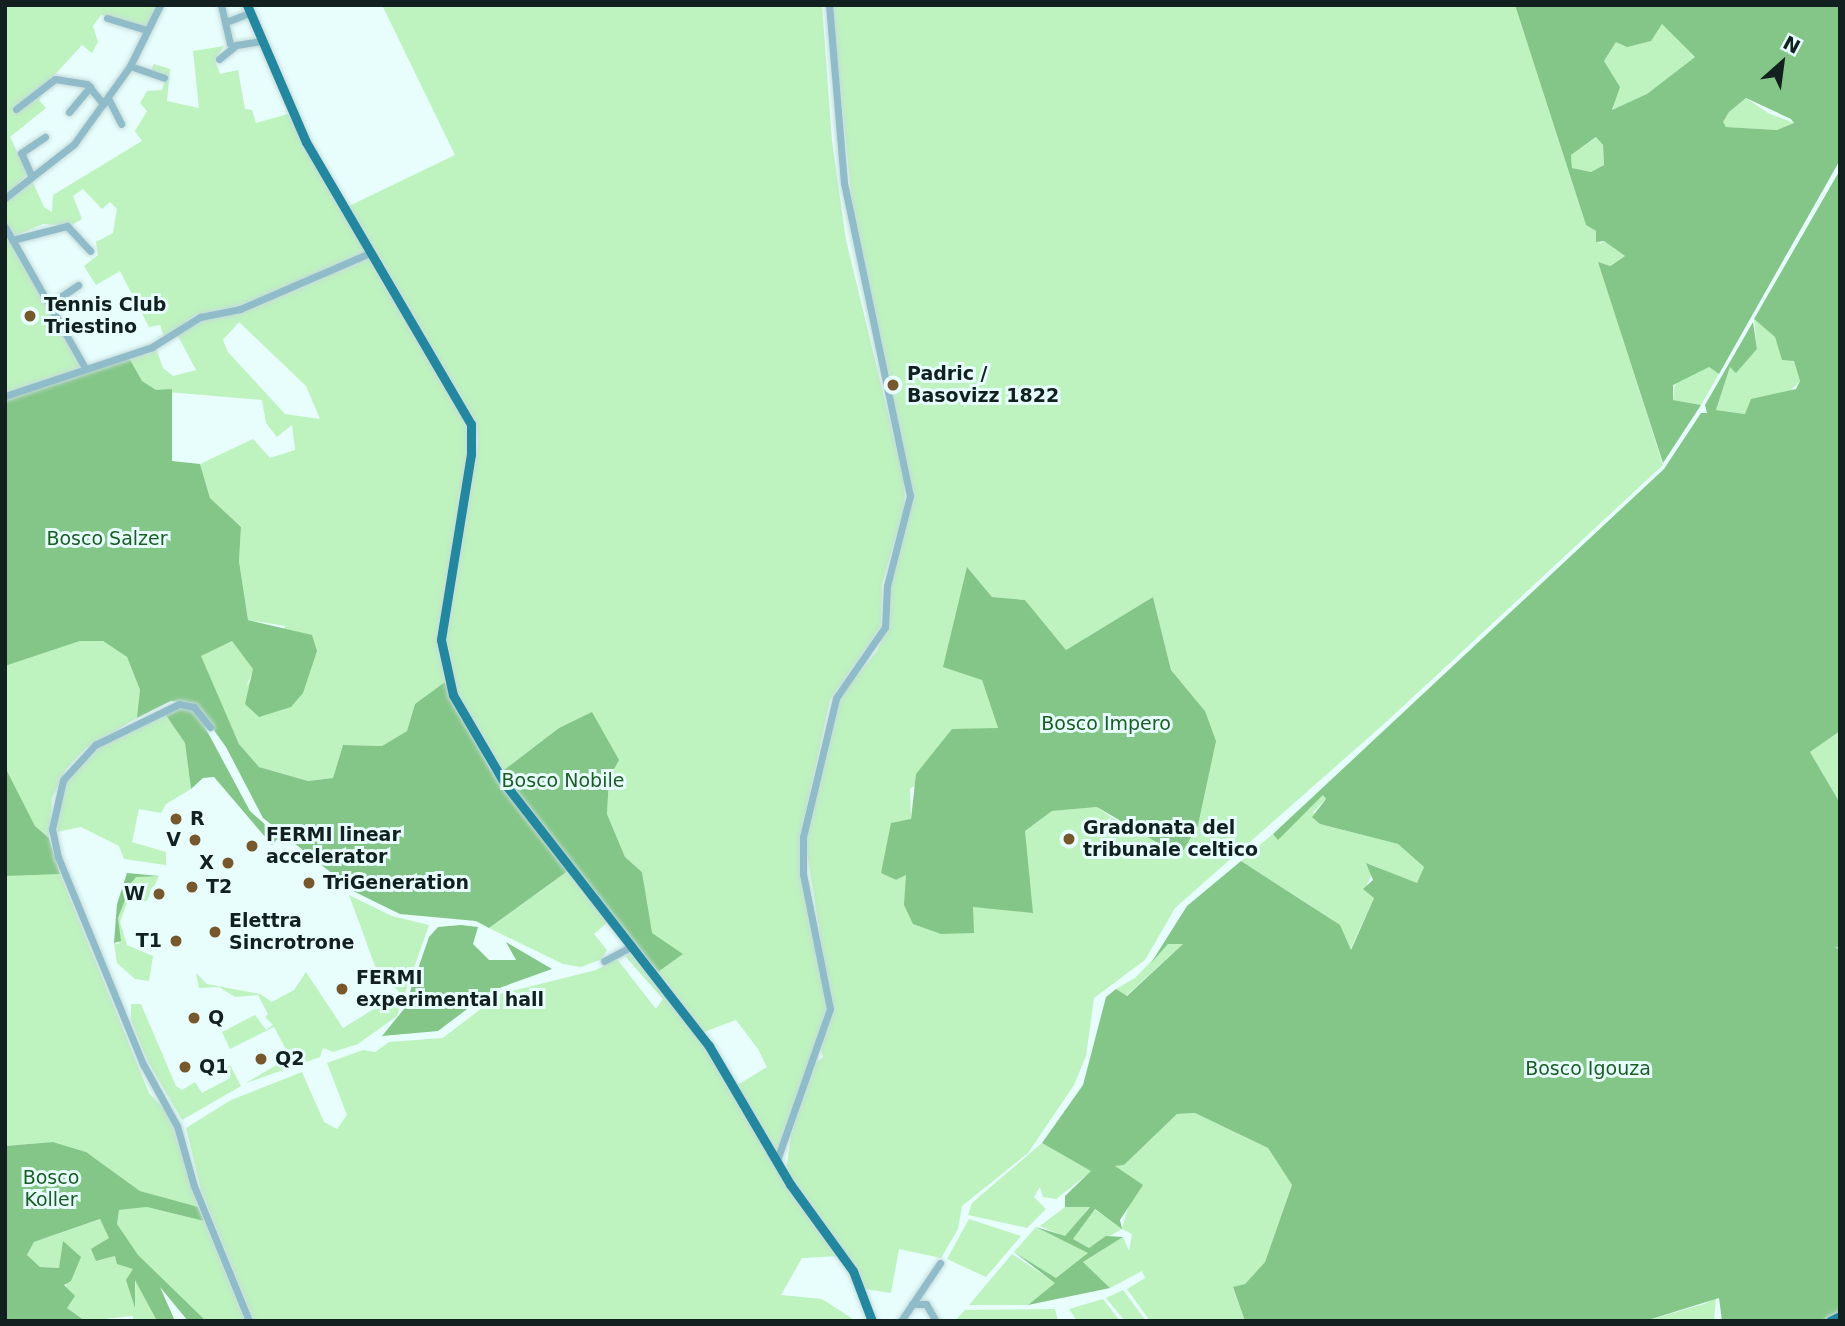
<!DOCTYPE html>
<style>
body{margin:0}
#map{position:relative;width:1845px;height:1326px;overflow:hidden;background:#e7fefd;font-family:"DejaVu Sans",sans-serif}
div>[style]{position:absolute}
.green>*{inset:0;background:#bef2bf}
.forest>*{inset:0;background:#84c687}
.roads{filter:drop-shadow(0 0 2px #c5dbda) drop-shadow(0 0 2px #c5dbda)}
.minor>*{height:7px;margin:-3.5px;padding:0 3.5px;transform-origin:3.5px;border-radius:3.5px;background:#90bcc9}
.major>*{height:9px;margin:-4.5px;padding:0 4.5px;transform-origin:4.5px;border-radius:4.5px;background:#22879f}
.dots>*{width:19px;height:19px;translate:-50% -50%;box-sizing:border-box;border:4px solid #e7fefd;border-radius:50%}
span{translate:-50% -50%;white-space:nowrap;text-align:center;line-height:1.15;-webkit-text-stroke:6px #e7fefd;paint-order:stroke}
.poi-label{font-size:19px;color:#122120;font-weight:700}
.left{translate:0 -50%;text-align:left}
.right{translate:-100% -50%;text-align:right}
.park-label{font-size:19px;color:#195d23}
.frame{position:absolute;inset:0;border:7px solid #122120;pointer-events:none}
.north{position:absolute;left:1747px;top:28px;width:70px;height:70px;-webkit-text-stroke:5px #e7fefd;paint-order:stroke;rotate:28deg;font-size:19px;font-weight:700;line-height:28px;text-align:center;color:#122120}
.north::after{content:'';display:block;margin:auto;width:24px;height:32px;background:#122120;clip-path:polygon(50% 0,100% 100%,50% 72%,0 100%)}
</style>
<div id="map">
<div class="green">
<div style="clip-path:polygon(5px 5px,158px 5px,146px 29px,101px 15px,93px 26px,98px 42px,92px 53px,82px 45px,50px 80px,12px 108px,16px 113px,46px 88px,39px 100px,46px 108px,10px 137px,28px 174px,5px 196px)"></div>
<div style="clip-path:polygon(382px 5px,822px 5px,832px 141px,846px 240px,904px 479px,905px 506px,882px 584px,881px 626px,830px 700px,800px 838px,801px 876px,827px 1006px,794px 1114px,776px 1154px,736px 1086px,767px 1067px,758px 1049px,736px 1020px,704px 1032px,658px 972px,683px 954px,651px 933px,642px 872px,625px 857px,607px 814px,609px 777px,592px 713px,559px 728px,500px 773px,456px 695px,444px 651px,478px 443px,476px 422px,347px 207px,455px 155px)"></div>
<div style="clip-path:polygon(evenodd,832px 5px,1515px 5px,1586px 225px,1596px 231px,1600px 244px,1604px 241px,1625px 256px,1609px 266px,1599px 263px,1663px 465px,1385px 723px,1175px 908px,1145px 960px,1094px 998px,1086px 1056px,1074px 1085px,1028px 1153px,962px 1206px,958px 1229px,941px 1258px,899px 1249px,891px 1293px,865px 1289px,786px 1170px,791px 1136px,812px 1066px,823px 1057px,820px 1048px,832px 1010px,805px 840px,838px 699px,877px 651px,888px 626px,890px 586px,912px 493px,855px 233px,832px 5px,968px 568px,992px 597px,1025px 600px,1066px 650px,1153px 597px,1171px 670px,1205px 711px,1132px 832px,1097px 807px,1052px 811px,1025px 831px,1026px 858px,997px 908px,973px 907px,906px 875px,896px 880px,881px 873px,911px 819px,910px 789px,998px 728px,982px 680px,968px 568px)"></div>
<div style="clip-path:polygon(1663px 24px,1695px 57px,1648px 94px,1613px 110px,1618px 84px,1604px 61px,1616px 42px,1637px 42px)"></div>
<div style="clip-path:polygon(224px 46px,215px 60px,220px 74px,238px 70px,245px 109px,252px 110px,256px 123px,288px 114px,366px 253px,242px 305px,197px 314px,164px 337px,160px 325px,149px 327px,120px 271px,96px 285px,84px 266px,98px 255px,96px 242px,113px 233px,117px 209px,110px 202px,102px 209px,83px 189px,73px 196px,82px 219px,70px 226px,43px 224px,13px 237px,5px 223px,5px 202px,31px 178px,44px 207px,52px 212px,53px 195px,142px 141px,135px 131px,147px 111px,140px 103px,147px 91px,162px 90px,166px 76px,151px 70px,154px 64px,170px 69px,167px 101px,199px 108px,193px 51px)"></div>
<div style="clip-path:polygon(1746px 98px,1768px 113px,1794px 123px,1777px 130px,1726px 127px,1722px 123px,1729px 112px)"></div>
<div style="clip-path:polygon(1597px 137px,1603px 145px,1604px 165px,1591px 172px,1572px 168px,1571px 155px)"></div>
<div style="clip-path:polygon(5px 234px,82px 368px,5px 395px)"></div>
<div style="clip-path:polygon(evenodd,368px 257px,466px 422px,469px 441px,438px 640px,445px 682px,415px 704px,407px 731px,382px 746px,343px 745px,333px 778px,308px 781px,259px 767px,239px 744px,200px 656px,232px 641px,254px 669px,246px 687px,286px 626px,248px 620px,239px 561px,241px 527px,210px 498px,200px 464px,253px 439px,270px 458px,295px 450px,292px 425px,277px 437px,266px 423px,262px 400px,156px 391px,142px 381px,128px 356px,156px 348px,163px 368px,173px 376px,196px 370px,178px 336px,201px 321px,258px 305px,368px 257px,239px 322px,306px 386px,320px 419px,285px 414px,228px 352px,223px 340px,239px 322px)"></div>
<div style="clip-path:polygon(1754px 319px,1775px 337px,1782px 358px,1794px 361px,1800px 381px,1788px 393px,1759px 399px,1746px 414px,1716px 410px,1730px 367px,1736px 372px,1757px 349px)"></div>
<div style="clip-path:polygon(1709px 367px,1719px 374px,1701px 405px,1673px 400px,1675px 381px)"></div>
<div style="clip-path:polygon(80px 641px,103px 641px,127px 657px,140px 690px,140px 708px,137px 718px,86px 748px,66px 769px,52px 798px,49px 838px,35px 826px,5px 767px,5px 666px)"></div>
<div style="clip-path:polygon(165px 714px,185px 743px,191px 789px,166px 804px,161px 813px,139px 809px,132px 842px,166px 852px,166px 865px,124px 859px,119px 846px,81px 827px,57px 832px,60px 793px,71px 773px,94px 750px)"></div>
<div style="clip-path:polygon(1840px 731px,1840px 803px,1810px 752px)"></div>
<div style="clip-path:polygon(1323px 795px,1326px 799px,1313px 812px,1320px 824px,1398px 844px,1424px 867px,1417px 884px,1367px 863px,1373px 873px,1367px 884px,1374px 898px,1350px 950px,1341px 932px,1311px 906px,1241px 861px,1273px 834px,1278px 839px)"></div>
<div style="clip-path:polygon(569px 870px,609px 921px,594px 934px,607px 950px,602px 959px,581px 967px,563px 964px,489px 928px)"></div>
<div style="clip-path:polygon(11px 872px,60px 874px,149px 1093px,169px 1114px,198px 1208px,140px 1191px,86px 1152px,53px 1142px,5px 1146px,5px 876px)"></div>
<div style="clip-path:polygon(136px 876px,159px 876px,147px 901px,127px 903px,120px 922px,127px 945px,153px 956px,149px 981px,135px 979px,117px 963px,114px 943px,119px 944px,118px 918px,125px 899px,132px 896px,127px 891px)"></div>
<div style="clip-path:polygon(349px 895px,392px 916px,429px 925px,397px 1016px,358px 1044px,333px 1052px,323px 1048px,320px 1057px,246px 1083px,290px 1057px,274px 1027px,230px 1049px,222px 1032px,255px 1015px,266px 1030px,273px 1025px,265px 1017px,268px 1014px,258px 995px,235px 997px,219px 987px,199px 988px,196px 973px,207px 984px,260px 994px,272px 1002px,294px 990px,306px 972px,343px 1028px,400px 993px,375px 966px)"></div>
<div style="clip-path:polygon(1168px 944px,1183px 944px,1126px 996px,1116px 989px,1135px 978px)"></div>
<div style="clip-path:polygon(628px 951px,700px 1039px,841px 1256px,802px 1258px,781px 1295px,822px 1299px,856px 1321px,254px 1321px,201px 1190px,186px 1128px,231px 1100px,302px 1072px,324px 1122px,337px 1129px,347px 1115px,327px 1063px,363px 1050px,375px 1052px,389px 1042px,443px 1038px,500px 994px,596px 970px,617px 959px,656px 1009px,663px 999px,625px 956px)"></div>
<div style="clip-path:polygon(131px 1004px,141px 1004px,176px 1086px,182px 1090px,195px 1082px,202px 1093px,230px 1078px,226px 1068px,230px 1065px,241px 1086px,182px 1120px,147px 1060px,131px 1020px)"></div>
<div style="clip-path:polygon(1195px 1113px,1268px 1148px,1292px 1185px,1265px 1262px,1245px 1284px,1233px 1288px,1245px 1321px,1150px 1321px,1127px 1289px,1145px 1278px,1142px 1271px,1110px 1288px,1083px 1262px,1123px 1237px,1129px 1251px,1132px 1234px,1122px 1229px,1089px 1248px,1073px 1239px,1094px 1209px,1122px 1228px,1129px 1205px,1114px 1166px,1124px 1165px,1177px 1114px)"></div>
<div style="clip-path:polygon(1042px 1143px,1092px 1171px,1056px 1199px,1043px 1197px,1040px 1187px,1034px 1197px,1046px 1209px,1027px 1228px,968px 1215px,972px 1203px)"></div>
<div style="clip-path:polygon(1090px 1206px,1065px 1237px,1040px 1226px,1065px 1207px)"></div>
<div style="clip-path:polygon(147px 1207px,204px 1221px,245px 1321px,206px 1321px,138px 1256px,117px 1224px,119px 1210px)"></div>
<div style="clip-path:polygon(101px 1219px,109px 1238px,96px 1261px,115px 1256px,133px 1269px,137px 1299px,135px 1278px,157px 1321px,133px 1321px,133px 1316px,85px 1321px,67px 1308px,64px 1242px,59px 1268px,40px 1267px,27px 1255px,34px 1242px)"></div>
<div style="clip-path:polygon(969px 1219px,1021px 1236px,986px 1277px,947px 1259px)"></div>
<div style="clip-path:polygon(1036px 1227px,1089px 1253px,1056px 1278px,1014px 1252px)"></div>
<div style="clip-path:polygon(1012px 1254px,1056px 1283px,1028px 1305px,969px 1305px)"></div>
<div style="clip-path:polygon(1123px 1290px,1146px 1321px,1125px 1321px,1106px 1298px)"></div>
<div style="clip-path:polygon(1716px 1298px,1714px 1321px,1645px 1321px,1704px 1304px)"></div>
<div style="clip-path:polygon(1103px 1299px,1120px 1321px,1077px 1321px,1069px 1309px)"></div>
<div style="clip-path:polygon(1055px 1309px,1058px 1321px,955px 1321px,965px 1310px)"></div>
</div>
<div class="forest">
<div style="clip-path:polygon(evenodd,1515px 5px,1840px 5px,1840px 160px,1719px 374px,1709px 367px,1673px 385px,1673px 400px,1701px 405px,1663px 463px,1598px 262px,1610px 266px,1625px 256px,1604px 241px,1596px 242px,1596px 231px,1586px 225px,1515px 5px,1662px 24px,1695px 57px,1647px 94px,1612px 110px,1620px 87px,1604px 61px,1616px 42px,1627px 47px,1651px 41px,1662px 24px,1515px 5px,1746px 98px,1791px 119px,1794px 123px,1777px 130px,1726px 127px,1723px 122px,1729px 112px,1746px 98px,1515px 5px,1596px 137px,1603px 145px,1604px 165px,1591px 172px,1572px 168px,1571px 155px,1596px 137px)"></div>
<div style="clip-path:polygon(1840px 170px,1840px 731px,1810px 752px,1840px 803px,1840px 949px,1835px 946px,1840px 951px,1840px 1313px,1820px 1321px,1722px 1321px,1719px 1298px,1645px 1321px,1245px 1321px,1233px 1287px,1245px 1284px,1265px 1262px,1292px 1185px,1268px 1148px,1195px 1113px,1177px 1114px,1124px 1165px,1115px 1166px,1143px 1185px,1120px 1220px,1122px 1229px,1095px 1209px,1073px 1239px,1089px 1248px,1106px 1236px,1123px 1237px,1083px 1262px,1110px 1288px,1028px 1305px,1055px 1283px,1014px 1252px,1056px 1278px,1088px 1253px,1036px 1227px,1065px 1236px,1090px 1207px,1065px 1207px,1065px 1196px,1091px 1171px,1042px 1143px,1083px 1085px,1106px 997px,1116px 989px,1127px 996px,1183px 944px,1168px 944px,1151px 963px,1187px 906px,1241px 861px,1340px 925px,1351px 950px,1374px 898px,1363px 889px,1373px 880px,1366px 863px,1417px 883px,1424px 867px,1398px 844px,1320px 824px,1312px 817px,1326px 799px,1323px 795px,1278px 840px,1273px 834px,1664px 469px,1701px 413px,1707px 413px,1705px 405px,1753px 322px,1757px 349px,1736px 373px,1730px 367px,1716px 410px,1745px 414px,1751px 399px,1796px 389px,1800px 381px,1794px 361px,1782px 360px,1775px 337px,1754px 319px)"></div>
<div style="clip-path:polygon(128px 356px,142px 381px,156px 390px,172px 389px,172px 461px,200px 464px,210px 498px,241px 527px,239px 561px,248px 620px,312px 635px,317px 651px,303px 693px,291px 707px,259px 717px,245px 704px,253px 669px,232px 641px,201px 656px,239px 744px,259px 767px,308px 781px,333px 778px,343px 745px,382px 746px,407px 731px,415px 704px,445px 682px,490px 769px,569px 870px,489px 928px,476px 921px,400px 914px,355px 892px,263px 818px,226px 747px,195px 704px,171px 701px,137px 718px,140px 690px,127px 657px,103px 641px,80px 641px,5px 666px,5px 399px)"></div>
<div style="clip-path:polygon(967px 567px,992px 597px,1025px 600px,1066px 650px,1153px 597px,1171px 670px,1205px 711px,1216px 741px,1198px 825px,1180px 856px,1097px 807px,1052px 811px,1025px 831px,1033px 913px,973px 907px,974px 933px,941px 934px,913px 924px,904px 905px,906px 875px,896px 880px,881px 873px,891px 823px,911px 819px,916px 774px,952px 729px,998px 728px,982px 680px,943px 667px)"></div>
<div style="clip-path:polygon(173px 709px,191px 709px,200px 718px,250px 811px,279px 837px,272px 845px,214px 777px,203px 778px,191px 789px,185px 743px,165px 714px)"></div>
<div style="clip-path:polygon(592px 712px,619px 760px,609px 778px,607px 814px,625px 857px,642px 872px,652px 933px,683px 954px,658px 972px,500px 773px,559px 728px)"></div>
<div style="clip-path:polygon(5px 767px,35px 826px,49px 838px,60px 874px,5px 876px)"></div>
<div style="clip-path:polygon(127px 873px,159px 876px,136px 877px,128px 887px,128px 895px,138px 896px,125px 900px,118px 918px,121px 941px,114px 943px,117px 904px)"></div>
<div style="clip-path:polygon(461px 925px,478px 927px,473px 944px,489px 960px,516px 960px,506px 942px,552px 969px,491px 991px,438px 1031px,382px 1036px,404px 1009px,429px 937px,438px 927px)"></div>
<div style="clip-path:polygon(53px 1142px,86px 1152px,140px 1191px,198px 1207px,204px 1221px,147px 1207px,119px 1210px,117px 1224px,138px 1255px,206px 1321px,188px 1321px,160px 1287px,175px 1321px,157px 1321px,135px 1280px,135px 1308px,126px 1280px,133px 1269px,117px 1264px,115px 1256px,96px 1261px,91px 1249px,109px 1238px,100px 1219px,34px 1242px,27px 1255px,40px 1267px,59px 1268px,63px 1241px,81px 1257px,71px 1281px,64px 1285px,75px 1296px,67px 1308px,85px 1321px,5px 1321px,5px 1146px)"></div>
</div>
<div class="roads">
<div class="minor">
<div style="left:221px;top:5px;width:40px;rotate:77deg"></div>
<div style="left:107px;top:18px;width:42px;rotate:16.7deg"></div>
<div style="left:226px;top:22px;width:25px;rotate:-21deg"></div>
<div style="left:219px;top:59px;width:22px;rotate:-39deg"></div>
<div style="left:236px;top:45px;width:24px;rotate:-9deg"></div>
<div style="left:130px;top:66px;width:36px;rotate:19deg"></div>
<div style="left:108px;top:98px;width:29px;rotate:63deg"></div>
<div style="left:16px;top:109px;width:49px;rotate:-37.6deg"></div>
<div style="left:55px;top:79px;width:32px;rotate:9deg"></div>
<div style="left:87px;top:84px;width:26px;rotate:51deg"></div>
<div style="left:69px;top:112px;width:33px;rotate:-50deg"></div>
<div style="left:31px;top:175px;width:24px;rotate:-114deg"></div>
<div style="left:21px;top:153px;width:29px;rotate:-34deg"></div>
<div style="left:5px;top:198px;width:88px;rotate:-38deg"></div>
<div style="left:74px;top:144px;width:96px;rotate:-54.3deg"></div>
<div style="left:130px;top:66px;width:68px;rotate:-63.8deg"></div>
<div style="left:5px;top:227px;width:162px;rotate:60.4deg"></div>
<div style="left:12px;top:240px;width:57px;rotate:-14.3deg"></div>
<div style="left:67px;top:226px;width:34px;rotate:47deg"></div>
<div style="left:50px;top:304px;width:34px;rotate:-34deg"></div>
<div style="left:5px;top:396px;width:155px;rotate:-18.4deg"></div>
<div style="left:152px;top:347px;width:57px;rotate:-32deg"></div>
<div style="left:200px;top:317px;width:41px;rotate:-11.3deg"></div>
<div style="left:240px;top:309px;width:142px;rotate:-23.3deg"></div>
<div style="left:210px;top:727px;width:26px;rotate:-129deg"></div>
<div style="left:194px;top:707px;width:15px;rotate:-169deg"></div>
<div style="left:179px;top:704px;width:93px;rotate:154deg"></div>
<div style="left:95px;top:745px;width:47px;rotate:132.4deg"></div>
<div style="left:63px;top:780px;width:50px;rotate:102.7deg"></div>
<div style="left:52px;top:829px;width:29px;rotate:78deg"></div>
<div style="left:58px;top:857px;width:224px;rotate:67.7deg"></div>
<div style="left:143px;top:1064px;width:71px;rotate:61.3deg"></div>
<div style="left:177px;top:1126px;width:62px;rotate:74.2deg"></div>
<div style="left:194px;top:1186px;width:146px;rotate:67.8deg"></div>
<div style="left:604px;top:961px;width:32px;rotate:-28deg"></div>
<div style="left:777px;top:1160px;width:160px;rotate:-70.7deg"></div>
<div style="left:830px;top:1009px;width:138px;rotate:-101.3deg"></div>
<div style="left:803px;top:874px;width:37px;rotate:-90deg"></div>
<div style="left:803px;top:837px;width:143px;rotate:-76.6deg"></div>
<div style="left:836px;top:698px;width:86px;rotate:-55.4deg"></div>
<div style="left:885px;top:627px;width:41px;rotate:-87.2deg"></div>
<div style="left:887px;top:586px;width:93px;rotate:-75.7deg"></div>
<div style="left:910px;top:496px;width:320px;rotate:-101.9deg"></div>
<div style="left:844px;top:183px;width:179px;rotate:-94.8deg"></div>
<div style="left:912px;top:1304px;width:14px"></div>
<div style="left:926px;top:1304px;width:20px;rotate:60deg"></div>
<div style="left:901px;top:1321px;width:70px;rotate:-56.1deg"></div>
</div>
<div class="major">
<div style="left:247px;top:5px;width:149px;rotate:66.7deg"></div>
<div style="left:306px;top:142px;width:327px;rotate:59.7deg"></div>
<div style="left:471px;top:424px;width:30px;rotate:90deg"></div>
<div style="left:471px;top:454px;width:188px;rotate:99.2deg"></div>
<div style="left:441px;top:640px;width:56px;rotate:77.7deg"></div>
<div style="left:453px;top:695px;width:103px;rotate:59.7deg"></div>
<div style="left:505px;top:784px;width:332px;rotate:52.1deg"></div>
<div style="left:709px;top:1046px;width:160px;rotate:59.6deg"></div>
<div style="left:790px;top:1184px;width:107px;rotate:54.1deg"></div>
<div style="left:853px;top:1271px;width:53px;rotate:69.2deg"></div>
<div style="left:1830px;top:1321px;width:11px;rotate:-27deg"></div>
</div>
</div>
<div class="dots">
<div style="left:30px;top:316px;background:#77582d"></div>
<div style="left:893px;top:385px;background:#77582d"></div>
<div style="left:176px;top:819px;background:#77582d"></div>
<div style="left:1069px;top:839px;background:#77582d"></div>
<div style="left:195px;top:840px;background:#77582d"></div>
<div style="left:252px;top:846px;background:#77582d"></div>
<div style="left:228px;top:863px;background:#77582d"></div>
<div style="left:309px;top:883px;background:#77582d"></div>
<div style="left:192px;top:887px;background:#77582d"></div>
<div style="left:159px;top:894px;background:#77582d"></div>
<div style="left:215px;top:932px;background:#77582d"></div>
<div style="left:176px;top:941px;background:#77582d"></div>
<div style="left:342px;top:989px;background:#77582d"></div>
<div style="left:194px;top:1018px;background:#77582d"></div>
<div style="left:261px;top:1059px;background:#77582d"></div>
<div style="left:185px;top:1067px;background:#77582d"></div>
</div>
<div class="poi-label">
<span class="left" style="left:44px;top:316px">Tennis Club<br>Triestino</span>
<span class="left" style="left:907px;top:385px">Padric /<br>Basovizz 1822</span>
<span class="left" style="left:190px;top:819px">R</span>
<span class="left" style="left:1083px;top:839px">Gradonata del<br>tribunale celtico</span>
<span class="left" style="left:266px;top:846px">FERMI linear<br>accelerator</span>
<span class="right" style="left:181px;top:840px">V</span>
<span class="right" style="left:214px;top:863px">X</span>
<span class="left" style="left:323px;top:883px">TriGeneration</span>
<span class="left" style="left:206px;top:887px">T2</span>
<span class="right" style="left:145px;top:894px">W</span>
<span class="left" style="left:229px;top:932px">Elettra<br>Sincrotrone</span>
<span class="right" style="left:162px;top:941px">T1</span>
<span class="left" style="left:356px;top:989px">FERMI<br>experimental hall</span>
<span class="left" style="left:208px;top:1018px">Q</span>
<span class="left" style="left:275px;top:1059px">Q2</span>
<span class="left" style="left:199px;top:1067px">Q1</span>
</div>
<div class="park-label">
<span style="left:107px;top:539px">Bosco Salzer</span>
<span style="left:1106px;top:724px">Bosco Impero</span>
<span style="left:563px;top:781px">Bosco Nobile</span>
<span style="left:1588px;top:1069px">Bosco Igouza</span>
<span style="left:51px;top:1189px">Bosco<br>Koller</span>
</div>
<div class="frame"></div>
<div class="north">N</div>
</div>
